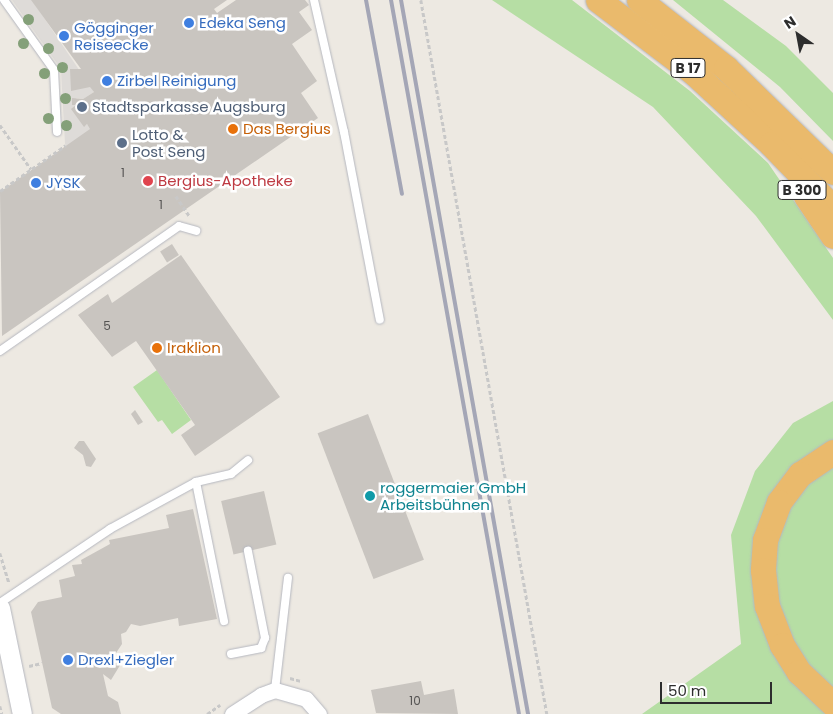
<!DOCTYPE html>
<meta charset="utf-8">
<style>
body{margin:0}
#map{position:relative;width:833px;height:714px;overflow:hidden;background:#ede9e2;font-family:Poppins,sans-serif}
div>[style]{position:absolute}
.green>*{inset:0;background:#b6dea4}
.plaza>*{inset:0;background:#dedbd8}
.building>*{inset:0;background:#c9c5c0;transform-origin:0 0}
.path>*{height:2.5px;margin-top:-1.25px;transform-origin:0;background:repeating-linear-gradient(90deg,#c8c8c8 0 4px,transparent 0 6.5px)}
.roads{filter:drop-shadow(0 0 1px #b5b7bf) drop-shadow(0 0 1px #b5b7bf)}
.service>*{height:8px;margin:-4px;padding:0 4px;transform-origin:4px;border-radius:4px;background:#fff}
.minor>*{height:15px;margin:-7.5px;padding:0 7.5px;transform-origin:7.5px;border-radius:7.5px;background:#fff}
.tertiary>*{height:19px;margin:-9.5px;padding:0 9.5px;transform-origin:9.5px;border-radius:9.5px;background:#fff}
.trunk>*{height:25px;margin:-12.5px;padding:0 12.5px;transform-origin:12.5px;border-radius:12.5px;background:#eaba6c}
.rail>*{height:4px;margin:-2px;padding:0 2px;transform-origin:2px;border-radius:2px;background:#a4a6b6}
.trees>*{width:11px;height:11px;margin:-5.5px;border-radius:50%;background:#84a079}
.dots>*{width:14px;height:14px;translate:-50% -50%;box-sizing:border-box;border:2px solid #fff;border-radius:50%}
span{translate:-50% -50%;white-space:nowrap;text-align:center;line-height:1.15;-webkit-text-stroke:5px #fff;paint-order:stroke}
.number-label{font-size:12px;color:#545352}
.number-label span{-webkit-text-stroke-width:0}
.shield-label span{padding:1px 4px;background:#fff;border:1px solid;border-radius:4px;-webkit-text-stroke-width:0}
.shield-label{font-size:14px;color:#2d2d2d;font-weight:700}
.shop-label{font-size:15px;color:#366cbe}
.left{translate:0 -50%;text-align:left}
.service-label{font-size:15px;color:#4e5e75}
.food-label{font-size:15px;color:#c56008}
.health-label{font-size:15px;color:#be3a42}
.culture-label{font-size:15px;color:#0d838f}
.north{position:absolute;left:773px;top:10px;width:50px;height:50px;-webkit-text-stroke:4px #fff;paint-order:stroke;rotate:327deg;font-size:14px;font-weight:700;line-height:20px;text-align:center;color:#2d2d2d}
.north::after{content:'';display:block;margin:auto;width:18px;height:22px;background:#2d2d2d;clip-path:polygon(50% 0,100% 100%,50% 72%,0 100%)}
.scale{position:absolute;left:660px;top:682px;width:112px;height:22px;box-sizing:border-box;border:2px solid #2d2d2d;border-top:0;padding-left:6px;font-size:15px;line-height:18px;white-space:nowrap;color:#2d2d2d;-webkit-text-stroke:4px #fff;paint-order:stroke}
</style>
<div id="map">
<div class="green">
<div style="clip-path:polygon(492px 0,572px 0,690px 91px,768px 163px,833px 258px,833px 320px,756px 216px,653px 107px)"></div>
<div style="clip-path:polygon(673px 0,723px 0,786px 46px,833px 93px,833px 141px,780px 87px)"></div>
<div style="clip-path:polygon(157px 370px,191px 420px,172px 434px,162px 420px,158px 422px,133px 387px)"></div>
<div style="clip-path:polygon(833px 401px,833px 714px,642px 714px,741px 644px,731px 535px,755px 471px,793px 423px)"></div>
</div>
<div class="plaza">
<div style="clip-path:polygon(12px 0,32px 0,94px 92px,83px 99px,76px 98px,85px 126px,87px 124px,94px 133px,69px 150px,65px 144px,61px 69px)"></div>
</div>
<div class="building">
<div style="clip-path:polygon(31px 0,227px 0,214px 9px,217px 13px,236px 0,305px 0,309px 5px,299px 12px,312px 30px,292px 44px,317px 81px,301px 93px,318px 118px,2px 336px,0 192px,90px 129px,87px 124px,84px 127px,71px 109px,76px 105px,72px 105px,72px 98px,83px 99px,94px 92px,90px 87px,71px 91px,70px 69px,81px 69px)"></div>
<div style="left:172px;top:244px;width:13px;height:14px;rotate:58deg"></div>
<div style="clip-path:polygon(181px 255px,280px 397px,195px 456px,181px 435px,195px 425px,136px 341px,112px 357px,78px 315px,108px 294px,112px 303px)"></div>
<div style="clip-path:polygon(135px 410px,143px 422px,138px 425px,131px 414px)"></div>
<div style="left:368px;top:414px;width:156px;height:54px;rotate:69deg"></div>
<div style="clip-path:polygon(79px 441px,84px 441px,96px 459px,91px 467px,86px 466px,83px 455px,74px 448px)"></div>
<div style="left:264px;top:491px;width:55px;height:44px;rotate:77deg"></div>
<div style="clip-path:polygon(193px 509px,217px 619px,179px 626px,178px 618px,140px 626px,131px 624px,126px 632px,121px 634px,122px 644px,114px 656px,122px 662px,111px 680px,103px 674px,108px 696px,118px 702px,121px 714px,61px 714px,52px 708px,31px 612px,38px 602px,62px 597px,59px 580px,75px 576px,72px 565px,82px 564px,81px 560px,110px 544px,109px 540px,169px 528px,166px 515px)"></div>
<div style="clip-path:polygon(421px 681px,424px 695px,454px 689px,458px 714px,376px 713px,371px 690px)"></div>
</div>
<div class="path">
<div style="left:421px;top:0;width:725px;rotate:79.99deg"></div>
<div style="left:0;top:125px;width:54px;rotate:54.8deg"></div>
<div style="left:0;top:191px;width:80px;rotate:-34.9deg"></div>
<div style="left:176px;top:196px;width:25px;rotate:56deg"></div>
<div style="left:0;top:553px;width:31px;rotate:73deg"></div>
<div style="left:29px;top:666px;width:13px;rotate:-13deg"></div>
<div style="left:290px;top:678px;width:11px;rotate:15deg"></div>
<div style="left:0;top:706px;width:8px;rotate:76deg"></div>
<div style="left:207px;top:714px;width:16px;rotate:-35deg"></div>
</div>
<div class="roads">
<div class="service">
<div style="left:4px;top:0;width:86px;rotate:54.5deg"></div>
<div style="left:54px;top:70px;width:62px;rotate:87.2deg"></div>
<div style="left:314px;top:0;width:135px;rotate:77.2deg"></div>
<div style="left:344px;top:132px;width:191px;rotate:79.2deg"></div>
<div style="left:0;top:351px;width:218px;rotate:-34.9deg"></div>
<div style="left:179px;top:226px;width:18px;rotate:16deg"></div>
<div style="left:196px;top:482px;width:36px;rotate:-13deg"></div>
<div style="left:231px;top:474px;width:22px;rotate:-39deg"></div>
<div style="left:0;top:603px;width:133px;rotate:-33.9deg"></div>
<div style="left:110px;top:529px;width:98px;rotate:-28.7deg"></div>
<div style="left:196px;top:482px;width:142px;rotate:78.6deg"></div>
<div style="left:231px;top:654px;width:31px;rotate:-11deg"></div>
<div style="left:261px;top:648px;width:11px;rotate:-68deg"></div>
<div style="left:265px;top:638px;width:89px;rotate:-101.1deg"></div>
<div style="left:275px;top:690px;width:113px;rotate:-83.4deg"></div>
</div>
<div class="minor">
<div style="left:232px;top:714px;width:35px;rotate:-33deg"></div>
<div style="left:261px;top:695px;width:15px;rotate:-20deg"></div>
<div style="left:275px;top:690px;width:32px;rotate:16deg"></div>
<div style="left:306px;top:699px;width:20px;rotate:49deg"></div>
</div>
<div class="tertiary">
<div style="left:0;top:608px;width:108px;rotate:78.3deg"></div>
</div>
<div class="trunk">
<div style="left:598px;top:0;width:119px;rotate:37.2deg"></div>
<div style="left:693px;top:72px;width:106px;rotate:42.7deg"></div>
<div style="left:771px;top:144px;width:89px;rotate:45.9deg"></div>
<div style="left:639px;top:0;width:110px;rotate:38deg"></div>
<div style="left:726px;top:68px;width:149px;rotate:44.2deg"></div>
<div style="left:806px;top:196px;width:48px;rotate:56deg"></div>
<div style="left:833px;top:452px;width:40px;rotate:146deg"></div>
<div style="left:800px;top:474px;width:35px;rotate:127deg"></div>
<div style="left:779px;top:502px;width:40px;rotate:110.2deg"></div>
<div style="left:765px;top:540px;width:30px;rotate:94deg"></div>
<div style="left:763px;top:570px;width:36px;rotate:84deg"></div>
<div style="left:767px;top:606px;width:42px;rotate:69deg"></div>
<div style="left:782px;top:645px;width:32px;rotate:58deg"></div>
<div style="left:799px;top:672px;width:47px;rotate:43.3deg"></div>
</div>
</div>
<div class="rail">
<div style="left:366px;top:0;width:197px;rotate:79.5deg"></div>
<div style="left:391px;top:0;width:725px;rotate:79.84deg"></div>
<div style="left:401px;top:0;width:725px;rotate:79.91deg"></div>
</div>
<div class="trees">
<div style="left:28px;top:19px"></div>
<div style="left:23px;top:43px"></div>
<div style="left:48px;top:48px"></div>
<div style="left:62px;top:67px"></div>
<div style="left:44px;top:73px"></div>
<div style="left:65px;top:98px"></div>
<div style="left:48px;top:118px"></div>
<div style="left:66px;top:125px"></div>
</div>
<div class="dots">
<div style="left:189px;top:23px;background:#3f7fe0"></div>
<div style="left:64px;top:36px;background:#3f7fe0"></div>
<div style="left:107px;top:81px;background:#3f7fe0"></div>
<div style="left:82px;top:107px;background:#5c6f8a"></div>
<div style="left:233px;top:129px;background:#e8710a"></div>
<div style="left:122px;top:143px;background:#5c6f8a"></div>
<div style="left:148px;top:181px;background:#e0444e"></div>
<div style="left:36px;top:183px;background:#3f7fe0"></div>
<div style="left:157px;top:348px;background:#e8710a"></div>
<div style="left:370px;top:496px;background:#0f9aa8"></div>
<div style="left:68px;top:660px;background:#3f7fe0"></div>
</div>
<div class="number-label">
<span style="left:123px;top:173px">1</span>
<span style="left:161px;top:205px">1</span>
<span style="left:107px;top:326px">5</span>
<span style="left:415px;top:701px">10</span>
</div>
<div class="shield-label">
<span style="left:688px;top:68px">B 17</span>
<span style="left:802px;top:190px">B 300</span>
</div>
<div class="shop-label">
<span class="left" style="left:199px;top:23px">Edeka Seng</span>
<span class="left" style="left:74px;top:36px">Gögginger<br>Reiseecke</span>
<span class="left" style="left:117px;top:81px">Zirbel Reinigung</span>
<span class="left" style="left:46px;top:183px">JYSK</span>
<span class="left" style="left:78px;top:660px">Drexl+Ziegler</span>
</div>
<div class="service-label">
<span class="left" style="left:92px;top:107px">Stadtsparkasse Augsburg</span>
<span class="left" style="left:132px;top:143px">Lotto &amp;<br>Post Seng</span>
</div>
<div class="food-label">
<span class="left" style="left:243px;top:129px">Das Bergius</span>
<span class="left" style="left:167px;top:348px">Iraklion</span>
</div>
<div class="health-label">
<span class="left" style="left:158px;top:181px">Bergius-Apotheke</span>
</div>
<div class="culture-label">
<span class="left" style="left:380px;top:496px">roggermaier GmbH<br>Arbeitsbühnen</span>
</div>
<div class="north">N</div>
<div class="scale">50 m</div>
</div>
